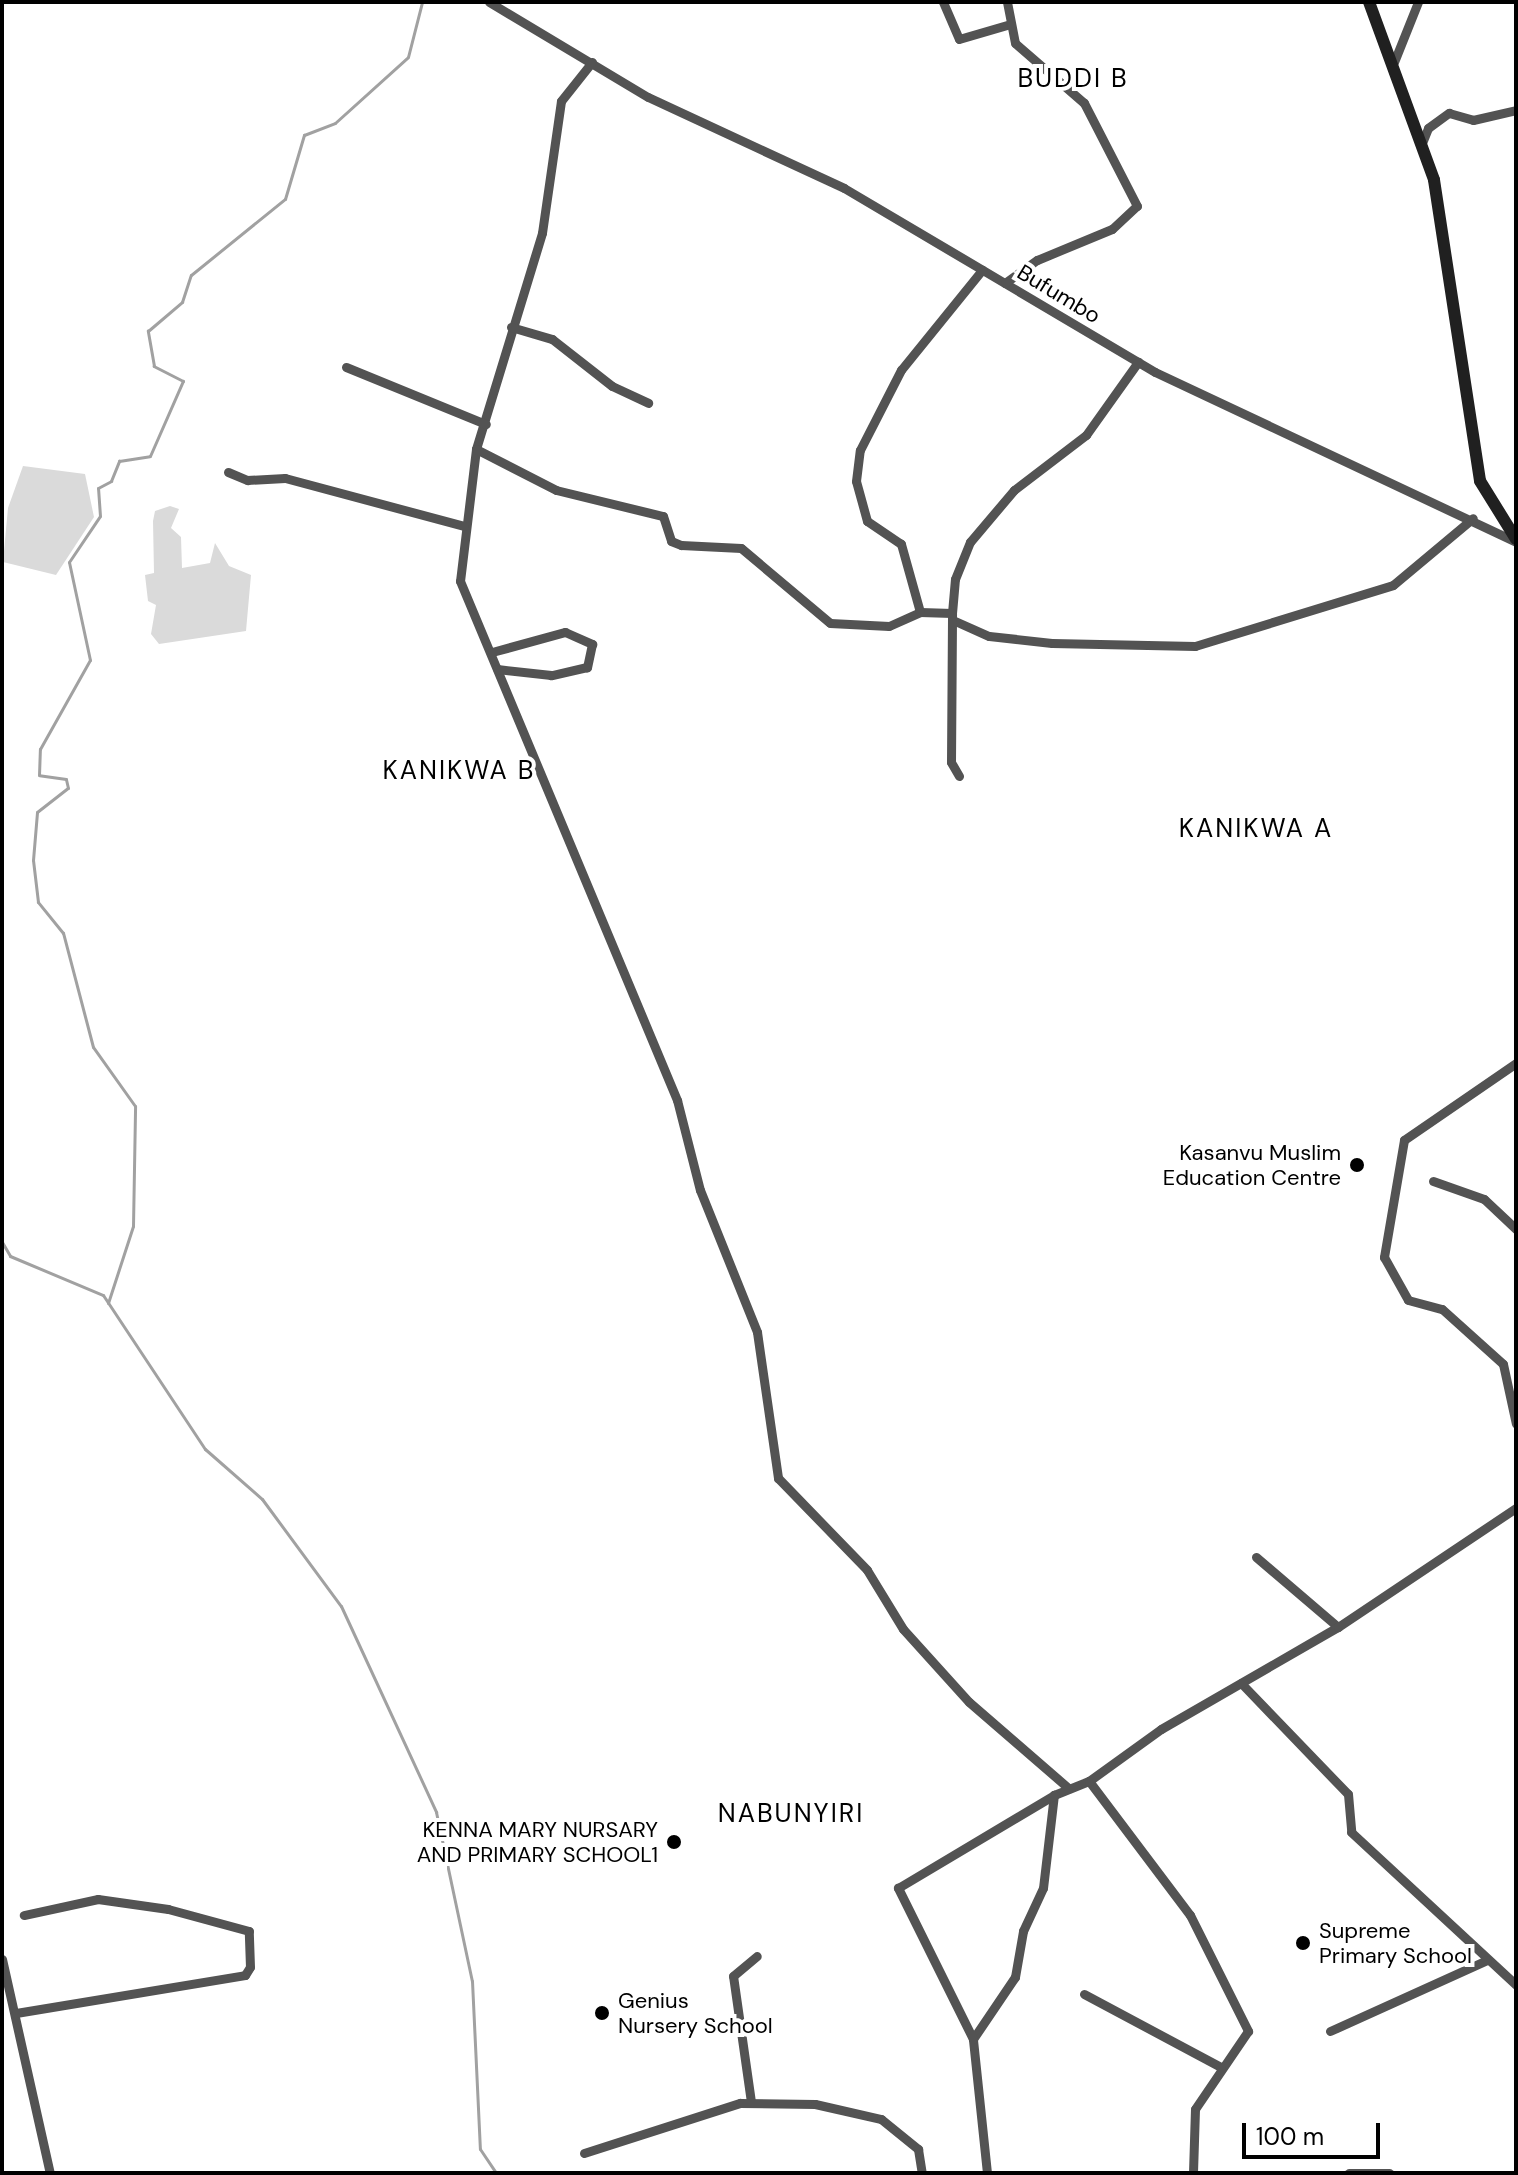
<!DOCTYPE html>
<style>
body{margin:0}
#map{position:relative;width:1518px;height:2175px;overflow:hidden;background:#fff;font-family:"DM Sans",sans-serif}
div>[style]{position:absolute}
.green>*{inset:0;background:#dadada}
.stream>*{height:3px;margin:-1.5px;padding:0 1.5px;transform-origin:1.5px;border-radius:1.5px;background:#a1a1a1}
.street>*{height:9px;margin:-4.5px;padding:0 4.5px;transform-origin:4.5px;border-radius:4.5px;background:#535353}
.secondary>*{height:12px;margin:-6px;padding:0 6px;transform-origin:6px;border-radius:6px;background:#202020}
.dots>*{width:22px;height:22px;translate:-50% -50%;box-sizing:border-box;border:4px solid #fff;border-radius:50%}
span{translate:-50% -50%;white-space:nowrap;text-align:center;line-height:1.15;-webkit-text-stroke:8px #fff;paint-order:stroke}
.street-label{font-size:22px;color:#000}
.poi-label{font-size:22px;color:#000}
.right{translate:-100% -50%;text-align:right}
.left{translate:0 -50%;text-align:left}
.quarter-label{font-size:26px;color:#000;letter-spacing:2px}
.frame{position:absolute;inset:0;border:4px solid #000;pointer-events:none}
.scale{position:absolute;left:1242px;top:2123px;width:138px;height:36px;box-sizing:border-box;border:4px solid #000;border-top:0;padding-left:10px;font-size:24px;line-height:28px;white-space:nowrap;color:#000;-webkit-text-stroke:6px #fff;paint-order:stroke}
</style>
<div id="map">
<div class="green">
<div style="clip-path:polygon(23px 466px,85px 474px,94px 517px,56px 575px,3px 562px,8px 508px)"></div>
<div style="clip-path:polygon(170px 506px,179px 509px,171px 528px,181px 537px,182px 568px,210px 563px,215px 543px,229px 566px,251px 575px,246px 631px,159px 644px,151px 634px,156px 605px,148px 601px,145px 575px,154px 573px,153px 521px,155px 511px)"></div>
</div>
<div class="stream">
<div style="left:2px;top:1242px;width:16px;rotate:60deg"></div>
<div style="left:10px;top:1256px;width:101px;rotate:22.8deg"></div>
<div style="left:103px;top:1295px;width:185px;rotate:56.5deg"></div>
<div style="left:205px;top:1449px;width:76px;rotate:41.3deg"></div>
<div style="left:262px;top:1499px;width:133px;rotate:53.6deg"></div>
<div style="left:341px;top:1606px;width:227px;rotate:65.2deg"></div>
<div style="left:436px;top:1812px;width:173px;rotate:78deg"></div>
<div style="left:472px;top:1981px;width:168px;rotate:87.3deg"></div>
<div style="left:480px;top:2149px;width:29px;rotate:56deg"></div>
<div style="left:108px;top:1303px;width:81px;rotate:-72deg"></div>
<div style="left:133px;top:1226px;width:120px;rotate:-89deg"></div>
<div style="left:135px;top:1106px;width:72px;rotate:-125.4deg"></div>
<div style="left:93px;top:1047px;width:118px;rotate:-104.7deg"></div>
<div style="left:63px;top:933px;width:40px;rotate:-129deg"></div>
<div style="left:38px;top:902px;width:42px;rotate:-96.8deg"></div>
<div style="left:33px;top:860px;width:48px;rotate:-85.2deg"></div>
<div style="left:37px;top:812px;width:39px;rotate:-38deg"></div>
<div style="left:68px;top:788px;width:9px;rotate:-103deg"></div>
<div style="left:66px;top:779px;width:27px;rotate:-172deg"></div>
<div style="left:39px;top:775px;width:26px;rotate:-88deg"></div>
<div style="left:40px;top:749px;width:102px;rotate:-60.7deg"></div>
<div style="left:90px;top:660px;width:100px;rotate:-102.1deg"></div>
<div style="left:69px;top:562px;width:55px;rotate:-56deg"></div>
<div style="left:100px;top:516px;width:28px;rotate:-94deg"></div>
<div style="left:98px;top:488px;width:15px;rotate:-28deg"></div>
<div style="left:111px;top:481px;width:22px;rotate:-68deg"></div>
<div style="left:119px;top:461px;width:31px;rotate:-9deg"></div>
<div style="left:150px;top:456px;width:82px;rotate:-66.3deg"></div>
<div style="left:183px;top:381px;width:33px;rotate:-153deg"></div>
<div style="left:154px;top:366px;width:36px;rotate:-100deg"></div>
<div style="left:148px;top:331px;width:45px;rotate:-40.5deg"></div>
<div style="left:182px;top:302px;width:28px;rotate:-72deg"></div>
<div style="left:191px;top:275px;width:121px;rotate:-39deg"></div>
<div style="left:285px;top:199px;width:67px;rotate:-73.5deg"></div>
<div style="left:304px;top:135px;width:33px;rotate:-21deg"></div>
<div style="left:335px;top:123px;width:98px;rotate:-42.1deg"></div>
<div style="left:408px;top:57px;width:57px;rotate:-75.7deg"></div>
</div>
<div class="street">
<div style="left:489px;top:2px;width:185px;rotate:30.9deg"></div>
<div style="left:648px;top:97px;width:216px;rotate:24.9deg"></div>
<div style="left:844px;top:188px;width:361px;rotate:30.6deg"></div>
<div style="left:1155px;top:372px;width:399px;rotate:25.2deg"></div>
<div style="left:943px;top:2px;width:40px;rotate:66.6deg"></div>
<div style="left:959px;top:39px;width:50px;rotate:-16.3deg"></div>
<div style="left:592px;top:62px;width:50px;rotate:128.5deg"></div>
<div style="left:561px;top:101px;width:133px;rotate:98.2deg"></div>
<div style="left:542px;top:233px;width:226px;rotate:107deg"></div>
<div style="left:476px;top:449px;width:133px;rotate:96.9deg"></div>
<div style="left:460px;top:581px;width:563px;rotate:67.31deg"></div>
<div style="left:677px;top:1100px;width:93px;rotate:75.7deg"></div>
<div style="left:700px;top:1190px;width:153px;rotate:68.1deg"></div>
<div style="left:757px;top:1332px;width:148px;rotate:81.8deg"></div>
<div style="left:778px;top:1478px;width:128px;rotate:45.9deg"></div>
<div style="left:867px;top:1570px;width:69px;rotate:58.6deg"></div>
<div style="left:903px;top:1629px;width:98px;rotate:47.9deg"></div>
<div style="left:969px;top:1702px;width:130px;rotate:40.9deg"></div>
<div style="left:1394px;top:62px;width:65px;rotate:-68.2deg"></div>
<div style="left:1422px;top:143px;width:16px;rotate:-68deg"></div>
<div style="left:1428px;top:128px;width:26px;rotate:-36deg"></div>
<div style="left:1449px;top:113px;width:25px;rotate:16deg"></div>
<div style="left:1473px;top:120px;width:44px;rotate:-13.1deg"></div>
<div style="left:1005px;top:283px;width:39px;rotate:-36deg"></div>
<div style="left:1037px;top:260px;width:81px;rotate:-22.5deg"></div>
<div style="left:1112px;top:229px;width:34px;rotate:-43deg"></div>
<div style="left:1137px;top:206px;width:116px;rotate:-117.2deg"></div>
<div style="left:1084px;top:103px;width:91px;rotate:-139deg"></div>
<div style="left:1015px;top:43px;width:42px;rotate:-101deg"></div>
<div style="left:511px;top:327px;width:43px;rotate:16.3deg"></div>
<div style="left:552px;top:339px;width:76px;rotate:38.1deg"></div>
<div style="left:612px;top:386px;width:40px;rotate:25deg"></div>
<div style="left:346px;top:367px;width:151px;rotate:22.2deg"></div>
<div style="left:476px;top:449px;width:90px;rotate:27.1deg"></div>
<div style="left:556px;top:490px;width:110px;rotate:13.7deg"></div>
<div style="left:663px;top:516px;width:26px;rotate:72deg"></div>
<div style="left:671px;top:541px;width:11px;rotate:22deg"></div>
<div style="left:681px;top:545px;width:60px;rotate:2.9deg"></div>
<div style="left:741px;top:548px;width:116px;rotate:40.1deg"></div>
<div style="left:830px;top:623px;width:59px;rotate:2.9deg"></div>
<div style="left:889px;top:626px;width:34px;rotate:-24deg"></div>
<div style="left:228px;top:472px;width:21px;rotate:23deg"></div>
<div style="left:247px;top:480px;width:38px;rotate:-3deg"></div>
<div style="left:285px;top:478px;width:185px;rotate:15deg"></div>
<div style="left:952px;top:613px;width:34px;rotate:-85deg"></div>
<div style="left:955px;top:579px;width:40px;rotate:-68deg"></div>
<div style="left:970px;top:542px;width:68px;rotate:-49.8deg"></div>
<div style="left:1014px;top:490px;width:91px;rotate:-37.4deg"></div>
<div style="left:1086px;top:435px;width:90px;rotate:-54.5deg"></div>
<div style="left:955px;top:621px;width:37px;rotate:24deg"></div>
<div style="left:989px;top:636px;width:63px;rotate:6.3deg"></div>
<div style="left:1052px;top:643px;width:143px;rotate:1.2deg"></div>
<div style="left:1195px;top:646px;width:207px;rotate:-17.1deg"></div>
<div style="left:1393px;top:585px;width:104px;rotate:-39.9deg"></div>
<div style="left:492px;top:652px;width:76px;rotate:-15.3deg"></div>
<div style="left:565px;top:632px;width:30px;rotate:24deg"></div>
<div style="left:592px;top:644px;width:24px;rotate:102deg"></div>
<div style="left:587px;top:667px;width:37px;rotate:167deg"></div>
<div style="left:551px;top:675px;width:54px;rotate:-173.7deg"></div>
<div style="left:959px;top:776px;width:16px;rotate:-120deg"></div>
<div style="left:951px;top:762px;width:149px;rotate:-89.6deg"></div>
<div style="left:952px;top:613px;width:32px;rotate:-178deg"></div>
<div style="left:920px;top:612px;width:71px;rotate:-105.6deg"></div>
<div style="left:901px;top:544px;width:41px;rotate:-145.9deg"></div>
<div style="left:867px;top:521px;width:41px;rotate:-105.4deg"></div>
<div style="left:856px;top:481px;width:31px;rotate:-83deg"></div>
<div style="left:860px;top:450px;width:90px;rotate:-62.9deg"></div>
<div style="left:901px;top:370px;width:129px;rotate:-51deg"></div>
<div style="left:1516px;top:1063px;width:136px;rotate:145.5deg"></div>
<div style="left:1404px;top:1140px;width:119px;rotate:99.7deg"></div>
<div style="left:1384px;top:1257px;width:49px;rotate:60.8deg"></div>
<div style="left:1408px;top:1300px;width:35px;rotate:15deg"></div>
<div style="left:1442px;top:1309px;width:82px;rotate:42deg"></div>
<div style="left:1503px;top:1364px;width:61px;rotate:77.8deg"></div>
<div style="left:1433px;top:1181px;width:54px;rotate:19.4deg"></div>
<div style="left:1484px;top:1199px;width:44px;rotate:43.2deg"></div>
<div style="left:1256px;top:1557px;width:108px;rotate:40.5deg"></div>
<div style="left:1241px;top:1683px;width:154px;rotate:46.1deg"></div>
<div style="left:1348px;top:1794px;width:38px;rotate:85deg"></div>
<div style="left:1351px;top:1832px;width:225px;rotate:42.8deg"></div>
<div style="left:1089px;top:1781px;width:168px;rotate:53deg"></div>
<div style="left:1190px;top:1915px;width:130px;rotate:63.4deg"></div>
<div style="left:1248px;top:2031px;width:94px;rotate:124.2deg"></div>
<div style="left:1195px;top:2109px;width:64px;rotate:91.8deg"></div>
<div style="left:2px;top:1959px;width:219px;rotate:77.4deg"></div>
<div style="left:1084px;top:1994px;width:155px;rotate:28.1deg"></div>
<div style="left:16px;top:2013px;width:232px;rotate:-9.4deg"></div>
<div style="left:245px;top:1975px;width:9px;rotate:-58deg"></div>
<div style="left:250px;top:1967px;width:36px;rotate:-92deg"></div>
<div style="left:249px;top:1931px;width:84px;rotate:-164.8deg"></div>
<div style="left:168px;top:1909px;width:71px;rotate:-171.9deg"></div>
<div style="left:98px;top:1899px;width:76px;rotate:167.8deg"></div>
<div style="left:1330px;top:2031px;width:172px;rotate:-24.3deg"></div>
<div style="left:973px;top:2039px;width:75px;rotate:-55.9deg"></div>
<div style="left:1015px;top:1977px;width:47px;rotate:-80.1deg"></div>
<div style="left:1023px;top:1931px;width:47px;rotate:-65.1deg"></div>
<div style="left:1043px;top:1888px;width:94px;rotate:-83.3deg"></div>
<div style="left:1054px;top:1795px;width:38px;rotate:-22deg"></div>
<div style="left:1089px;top:1781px;width:89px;rotate:-35.8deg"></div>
<div style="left:1161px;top:1729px;width:204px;rotate:-30deg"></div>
<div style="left:1338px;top:1627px;width:214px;rotate:-33.8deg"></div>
<div style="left:751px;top:2102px;width:127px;rotate:-98.1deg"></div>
<div style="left:733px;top:1976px;width:31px;rotate:-40deg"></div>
<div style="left:584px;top:2153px;width:164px;rotate:-17.8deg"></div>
<div style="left:740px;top:2103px;width:75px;rotate:0.8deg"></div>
<div style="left:815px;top:2104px;width:68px;rotate:12.8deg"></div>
<div style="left:881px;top:2119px;width:48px;rotate:39deg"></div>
<div style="left:918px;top:2149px;width:24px;rotate:81deg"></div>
<div style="left:987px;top:2173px;width:135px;rotate:-96deg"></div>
<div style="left:973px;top:2039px;width:169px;rotate:-116.4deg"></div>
<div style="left:898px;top:1888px;width:182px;rotate:-30.8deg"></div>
<div style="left:1349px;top:2173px;width:40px"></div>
</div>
<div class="secondary">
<div style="left:1369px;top:2px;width:189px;rotate:69.9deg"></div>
<div style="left:1434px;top:180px;width:304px;rotate:81.3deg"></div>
<div style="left:1480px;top:481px;width:68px;rotate:58.2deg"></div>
</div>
<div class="dots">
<div style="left:1357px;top:1165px;background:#000"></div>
<div style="left:674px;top:1842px;background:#000"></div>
<div style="left:1303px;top:1943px;background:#000"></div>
<div style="left:602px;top:2013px;background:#000"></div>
</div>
<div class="street-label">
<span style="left:1059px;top:294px;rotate:31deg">Bufumbo</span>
</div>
<div class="poi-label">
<span class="right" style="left:1341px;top:1165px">Kasanvu Muslim<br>Education Centre</span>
<span class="right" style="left:658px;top:1842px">KENNA MARY NURSARY<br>AND PRIMARY SCHOOL1</span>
<span class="left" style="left:1319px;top:1943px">Supreme<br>Primary School</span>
<span class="left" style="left:618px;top:2013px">Genius<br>Nursery School</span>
</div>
<div class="quarter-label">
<span style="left:1073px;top:79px">BUDDI B</span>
<span style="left:459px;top:771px">KANIKWA B</span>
<span style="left:1256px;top:829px">KANIKWA A</span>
<span style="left:791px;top:1814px">NABUNYIRI</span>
</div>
<div class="frame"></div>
<div class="scale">100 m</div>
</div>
